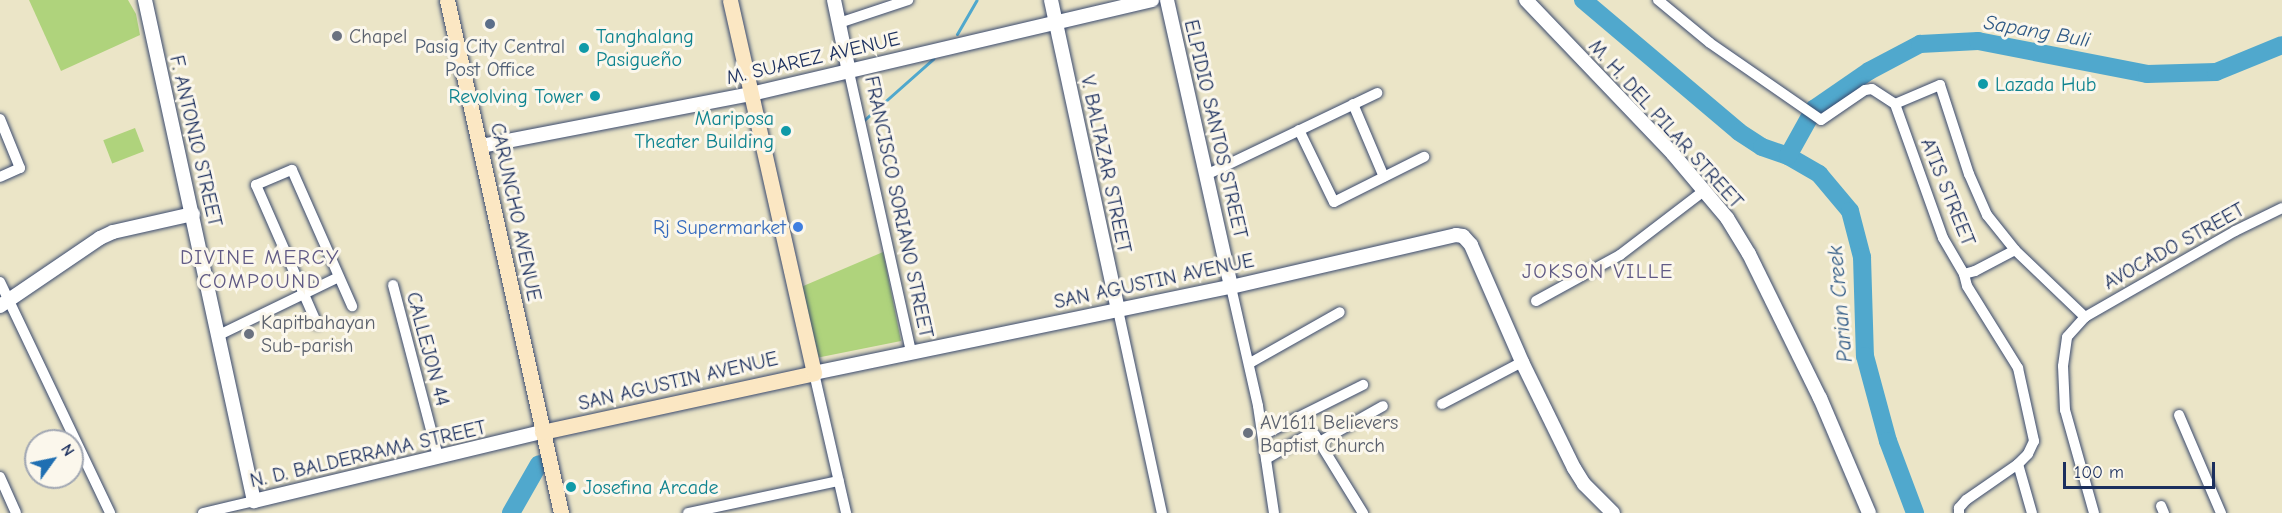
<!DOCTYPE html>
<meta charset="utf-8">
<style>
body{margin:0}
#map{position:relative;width:2282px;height:513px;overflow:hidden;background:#ebe5c7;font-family:"Comic Neue",sans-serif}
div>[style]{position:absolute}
.green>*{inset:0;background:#afd37c;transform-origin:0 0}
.stream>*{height:3px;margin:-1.5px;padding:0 1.5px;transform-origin:1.5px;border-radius:1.5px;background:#50a8cd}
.river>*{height:18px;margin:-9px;padding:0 9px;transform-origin:9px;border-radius:9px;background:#50a8cd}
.roads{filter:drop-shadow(0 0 2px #3a4a6e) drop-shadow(0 0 2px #3a4a6e)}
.minor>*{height:10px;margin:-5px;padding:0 5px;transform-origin:5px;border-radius:5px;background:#fff}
.tertiary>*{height:14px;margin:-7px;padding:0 7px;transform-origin:7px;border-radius:7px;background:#fff}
.secondary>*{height:15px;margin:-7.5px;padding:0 7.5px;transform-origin:7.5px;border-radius:7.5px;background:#fbe7c3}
.dots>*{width:16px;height:16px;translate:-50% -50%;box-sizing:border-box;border:3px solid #fbf7ec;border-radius:50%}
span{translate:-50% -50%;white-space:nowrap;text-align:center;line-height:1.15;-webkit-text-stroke:6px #fbf7ec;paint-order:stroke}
.worship-label{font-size:20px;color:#5b616d}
.left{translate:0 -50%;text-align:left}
.culture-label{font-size:20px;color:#0d838f}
.right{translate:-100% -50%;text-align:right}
.service-label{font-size:20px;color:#4e5e75}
.street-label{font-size:20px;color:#1b2f5e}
.shop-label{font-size:20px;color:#366cbe}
.water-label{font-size:21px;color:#2e5985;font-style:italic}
.neighbourhood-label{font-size:21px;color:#605a85;letter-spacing:1.5px}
.north{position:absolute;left:24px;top:429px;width:60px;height:60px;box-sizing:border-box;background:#fbf7ec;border:2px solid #a1a7b3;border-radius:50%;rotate:57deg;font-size:16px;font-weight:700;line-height:24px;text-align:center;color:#1b2f5e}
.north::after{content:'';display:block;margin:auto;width:21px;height:27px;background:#1f6fb2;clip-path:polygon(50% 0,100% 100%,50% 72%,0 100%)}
.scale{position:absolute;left:2063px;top:462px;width:152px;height:27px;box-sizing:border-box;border:3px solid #1b2f5e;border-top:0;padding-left:8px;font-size:18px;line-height:21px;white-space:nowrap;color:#1b2f5e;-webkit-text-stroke:4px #fbf7ec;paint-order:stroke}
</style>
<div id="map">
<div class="green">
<div style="clip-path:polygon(29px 0,128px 0,136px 14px,140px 35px,61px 71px)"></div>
<div style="left:135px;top:128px;width:25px;height:34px;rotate:69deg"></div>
<div style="clip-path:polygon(883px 252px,901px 341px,816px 358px,801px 287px)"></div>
</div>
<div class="stream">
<div style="left:957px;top:34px;width:39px;rotate:-60deg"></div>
<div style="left:863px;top:121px;width:94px;rotate:-41.5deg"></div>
</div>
<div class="river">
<div style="left:1583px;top:0;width:204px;rotate:40.2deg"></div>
<div style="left:1739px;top:132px;width:27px;rotate:33deg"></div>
<div style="left:1762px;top:147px;width:28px;rotate:19deg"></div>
<div style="left:1788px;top:156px;width:36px;rotate:30deg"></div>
<div style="left:1819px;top:174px;width:48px;rotate:50deg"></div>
<div style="left:1850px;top:211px;width:48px;rotate:75.4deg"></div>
<div style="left:1862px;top:257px;width:99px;rotate:88.3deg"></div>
<div style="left:1865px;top:356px;width:88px;rotate:74.9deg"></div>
<div style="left:1888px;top:441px;width:77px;rotate:69.4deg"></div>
<div style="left:1788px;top:156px;width:54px;rotate:-61deg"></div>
<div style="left:1814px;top:109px;width:67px;rotate:-34.6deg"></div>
<div style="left:1869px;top:71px;width:58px;rotate:-27.9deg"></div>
<div style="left:1920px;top:44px;width:58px;rotate:-3deg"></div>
<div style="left:1978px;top:41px;width:172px;rotate:11deg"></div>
<div style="left:2147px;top:74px;width:69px;rotate:-1.7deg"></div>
<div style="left:2216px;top:72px;width:71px;rotate:-22.2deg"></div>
<div style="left:511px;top:513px;width:56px;rotate:-60.3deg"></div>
</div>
<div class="roads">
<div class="minor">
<div style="left:1658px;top:0;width:67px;rotate:39.6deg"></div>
<div style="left:1710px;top:43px;width:135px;rotate:34.7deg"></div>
<div style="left:1821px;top:120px;width:53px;rotate:-34.3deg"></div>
<div style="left:1865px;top:90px;width:7px;rotate:-8deg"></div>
<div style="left:1872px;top:89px;width:27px;rotate:33deg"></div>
<div style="left:839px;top:23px;width:73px;rotate:-18.4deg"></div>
<div style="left:849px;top:72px;width:287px;rotate:77.5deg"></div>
<div style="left:1353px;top:104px;width:79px;rotate:67deg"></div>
<div style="left:1895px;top:104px;width:142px;rotate:70.3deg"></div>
<div style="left:1943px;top:238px;width:42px;rotate:59.7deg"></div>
<div style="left:1964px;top:274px;width:12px;rotate:76deg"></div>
<div style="left:1967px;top:286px;width:97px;rotate:58.1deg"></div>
<div style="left:2018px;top:368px;width:75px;rotate:77.6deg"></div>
<div style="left:2034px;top:441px;width:14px;rotate:115deg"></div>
<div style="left:2028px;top:454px;width:14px;rotate:135deg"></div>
<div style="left:2018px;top:464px;width:63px;rotate:145.3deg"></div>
<div style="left:1966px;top:500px;width:11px;rotate:131deg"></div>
<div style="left:1959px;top:508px;width:5px;rotate:90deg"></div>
<div style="left:1895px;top:104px;width:49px;rotate:-22.9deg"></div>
<div style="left:1940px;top:85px;width:94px;rotate:72deg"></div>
<div style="left:1969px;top:174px;width:45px;rotate:66.3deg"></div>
<div style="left:1987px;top:215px;width:45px;rotate:51.3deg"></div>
<div style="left:2015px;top:250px;width:97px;rotate:43.7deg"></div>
<div style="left:0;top:119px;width:53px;rotate:67.8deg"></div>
<div style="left:20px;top:168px;width:22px;rotate:156deg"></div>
<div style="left:1299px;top:130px;width:80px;rotate:64.1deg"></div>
<div style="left:1334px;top:202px;width:101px;rotate:-26.6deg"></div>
<div style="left:1206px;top:175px;width:190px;rotate:-25.6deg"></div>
<div style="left:1964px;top:274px;width:11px;rotate:-15deg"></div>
<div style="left:1975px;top:271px;width:45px;rotate:-27.7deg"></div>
<div style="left:0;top:282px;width:256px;rotate:64.5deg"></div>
<div style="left:393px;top:285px;width:178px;rotate:75.3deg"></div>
<div style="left:1231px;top:287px;width:122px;rotate:77.2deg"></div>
<div style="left:1258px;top:406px;width:108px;rotate:81.5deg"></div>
<div style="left:1536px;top:301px;width:96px;rotate:-28.7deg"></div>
<div style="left:1620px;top:255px;width:107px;rotate:-37.4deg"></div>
<div style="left:1118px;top:310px;width:208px;rotate:77.8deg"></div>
<div style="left:317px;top:324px;width:152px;rotate:-113.7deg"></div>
<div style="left:256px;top:185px;width:39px;rotate:-23deg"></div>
<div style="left:292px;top:170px;width:149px;rotate:66.2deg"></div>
<div style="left:219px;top:335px;width:133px;rotate:-25.8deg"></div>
<div style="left:1250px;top:363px;width:103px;rotate:-29.5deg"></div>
<div style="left:814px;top:373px;width:144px;rotate:77.1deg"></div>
<div style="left:1442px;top:404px;width:90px;rotate:-27.7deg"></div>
<div style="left:2179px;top:415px;width:107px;rotate:66.8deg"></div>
<div style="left:1263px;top:435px;width:112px;rotate:-26.6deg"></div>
<div style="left:1321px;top:441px;width:71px;rotate:-29.4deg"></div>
<div style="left:1266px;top:459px;width:52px;rotate:-30deg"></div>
<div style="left:1311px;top:433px;width:4px;rotate:27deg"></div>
<div style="left:1315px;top:435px;width:92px;rotate:58.4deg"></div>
<div style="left:2018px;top:464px;width:51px;rotate:74.1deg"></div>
<div style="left:0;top:477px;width:39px;rotate:66deg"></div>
<div style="left:2161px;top:506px;width:8px;rotate:67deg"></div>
<div style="left:203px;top:513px;width:52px;rotate:-13.2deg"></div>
<div style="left:688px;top:513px;width:154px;rotate:-12deg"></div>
<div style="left:2094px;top:513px;width:107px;rotate:-105.7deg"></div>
<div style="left:2065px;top:410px;width:44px;rotate:-92.6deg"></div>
<div style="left:2063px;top:366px;width:29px;rotate:-82deg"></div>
<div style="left:2067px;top:337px;width:27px;rotate:-48deg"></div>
<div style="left:2085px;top:317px;width:173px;rotate:-29.8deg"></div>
<div style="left:2235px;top:231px;width:52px;rotate:-26.1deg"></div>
</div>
<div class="tertiary">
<div style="left:145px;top:0;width:513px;rotate:77.73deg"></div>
<div style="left:254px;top:501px;width:296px;rotate:-13.5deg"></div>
<div style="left:834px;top:0;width:74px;rotate:78.2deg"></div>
<div style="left:1051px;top:0;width:317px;rotate:77.8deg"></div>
<div style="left:1167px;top:0;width:294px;rotate:77.4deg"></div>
<div style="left:1526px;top:0;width:213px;rotate:46.3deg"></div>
<div style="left:1673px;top:154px;width:84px;rotate:49.8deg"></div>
<div style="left:1727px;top:218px;width:42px;rotate:58.6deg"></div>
<div style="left:1749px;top:254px;width:161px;rotate:63.8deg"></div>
<div style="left:1820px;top:398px;width:125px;rotate:66.9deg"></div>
<div style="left:481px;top:146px;width:275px;rotate:-10.9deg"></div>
<div style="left:751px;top:94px;width:412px;rotate:-13.2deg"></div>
<div style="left:0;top:306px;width:121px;rotate:-34.2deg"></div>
<div style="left:100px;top:238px;width:14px;rotate:-25deg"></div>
<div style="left:113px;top:232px;width:82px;rotate:-12.7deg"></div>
<div style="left:814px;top:373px;width:426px;rotate:-11.7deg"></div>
<div style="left:1231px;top:287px;width:231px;rotate:-13deg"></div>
<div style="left:1456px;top:235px;width:7px;rotate:8deg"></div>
<div style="left:1463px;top:236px;width:12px;rotate:48deg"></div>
<div style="left:1471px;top:245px;width:128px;rotate:66.4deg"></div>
<div style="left:1522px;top:362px;width:118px;rotate:63.9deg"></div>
<div style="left:1574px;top:468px;width:19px;rotate:58deg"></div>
<div style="left:1584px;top:484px;width:41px;rotate:45deg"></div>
</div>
<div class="secondary">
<div style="left:447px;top:0;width:526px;rotate:77.47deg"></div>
<div style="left:542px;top:432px;width:278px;rotate:-12.2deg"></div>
<div style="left:814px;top:373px;width:382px;rotate:-102.7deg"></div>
</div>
</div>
<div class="dots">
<div style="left:490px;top:24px;background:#5c6f8a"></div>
<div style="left:337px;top:36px;background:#6b7280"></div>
<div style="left:584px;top:48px;background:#0f9aa8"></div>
<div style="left:1983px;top:84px;background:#0f9aa8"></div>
<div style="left:595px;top:96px;background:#0f9aa8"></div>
<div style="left:786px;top:131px;background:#0f9aa8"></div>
<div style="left:798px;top:227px;background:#3f7fe0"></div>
<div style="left:249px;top:334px;background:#6b7280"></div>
<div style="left:1248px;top:433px;background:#6b7280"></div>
<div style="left:571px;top:487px;background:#0f9aa8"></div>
</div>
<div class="worship-label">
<span class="left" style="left:349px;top:36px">Chapel</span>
<span class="left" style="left:261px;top:334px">Kapitbahayan<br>Sub-parish</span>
<span class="left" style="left:1260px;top:434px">AV1611 Believers<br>Baptist Church</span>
</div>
<div class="culture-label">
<span class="left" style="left:596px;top:48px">Tanghalang<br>Pasigueño</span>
<span class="left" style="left:1995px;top:84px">Lazada Hub</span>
<span class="right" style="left:583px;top:96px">Revolving Tower</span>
<span class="right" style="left:774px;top:130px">Mariposa<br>Theater Building</span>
<span class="left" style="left:583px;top:487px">Josefina Arcade</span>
</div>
<div class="service-label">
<span style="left:490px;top:58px">Pasig City Central<br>Post Office</span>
</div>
<div class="street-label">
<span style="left:813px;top:58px;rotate:-13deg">M. SUAREZ AVENUE</span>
<span style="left:1666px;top:124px;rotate:48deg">M. H. DEL PILAR STREET</span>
<span style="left:1216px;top:129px;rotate:77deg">ELPIDIO SANTOS STREET</span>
<span style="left:196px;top:141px;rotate:77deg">F. ANTONIO STREET</span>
<span style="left:1106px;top:164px;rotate:78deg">V. BALTAZAR STREET</span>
<span style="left:1948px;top:192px;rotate:68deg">ATIS STREET</span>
<span style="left:899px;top:207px;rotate:78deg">FRANCISCO SORIANO STREET</span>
<span style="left:516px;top:212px;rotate:78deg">CARUNCHO AVENUE</span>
<span style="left:2174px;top:246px;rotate:-29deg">AVOCADO STREET</span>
<span style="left:1154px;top:281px;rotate:-12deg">SAN AGUSTIN AVENUE</span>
<span style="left:428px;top:349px;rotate:75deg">CALLEJON 44</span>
<span style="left:678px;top:381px;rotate:-13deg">SAN AGUSTIN AVENUE</span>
<span style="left:368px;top:454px;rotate:-13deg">N. D. BALDERRAMA STREET</span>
</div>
<div class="shop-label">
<span class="right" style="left:786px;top:227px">Rj Supermarket</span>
</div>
<div class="water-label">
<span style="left:2037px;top:31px;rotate:10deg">Sapang Buli</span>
<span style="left:1840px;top:304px;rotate:-95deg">Parian Creek</span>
</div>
<div class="neighbourhood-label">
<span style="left:260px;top:269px">DIVINE MERCY<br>COMPOUND</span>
<span style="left:1598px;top:271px">JOKSON VILLE</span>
</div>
<div class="north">N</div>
<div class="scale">100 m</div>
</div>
